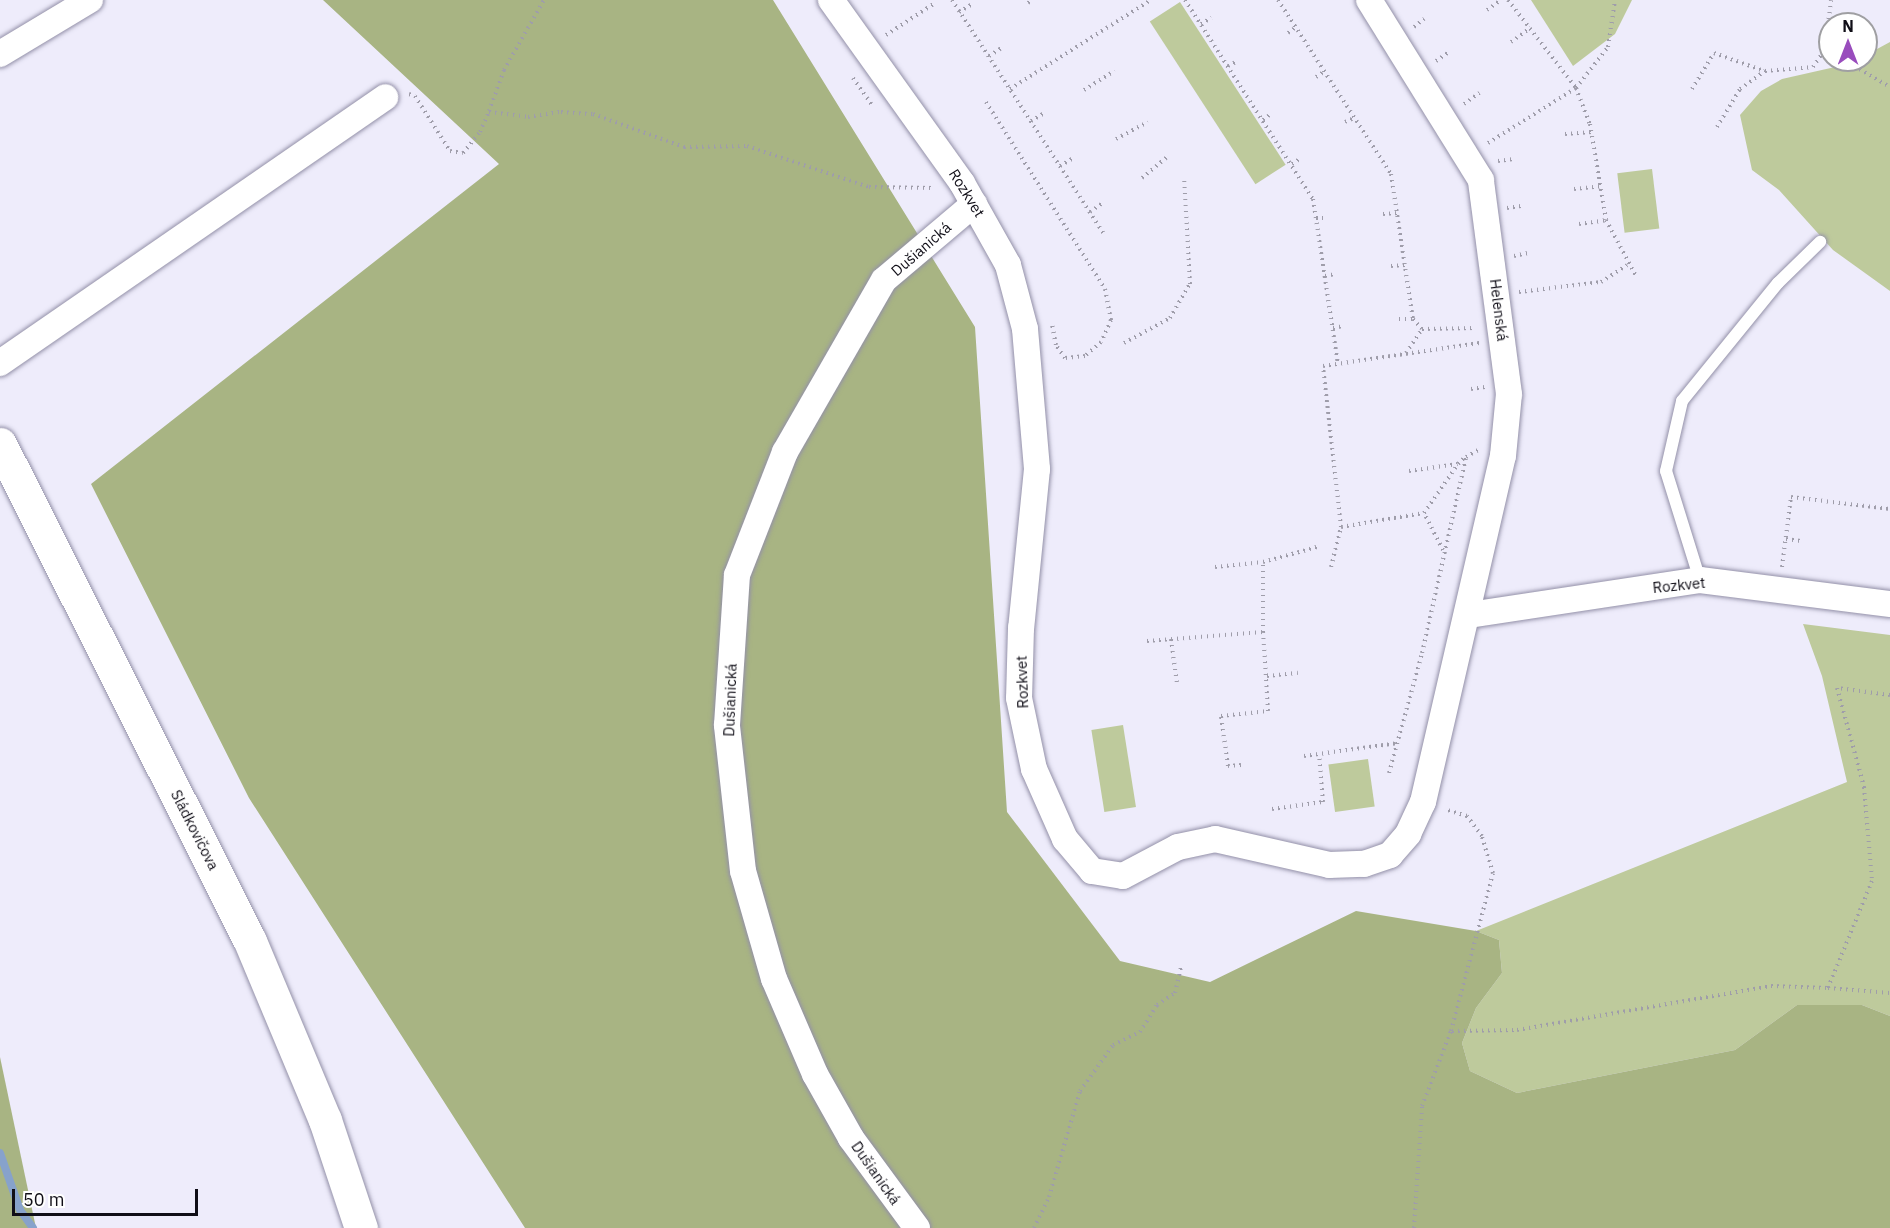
<!DOCTYPE html>
<meta charset="utf-8">
<style>
body{margin:0}
#map{position:relative;width:1890px;height:1228px;overflow:hidden;background:#eeecfb;font-family:"IBM Plex Sans",sans-serif}
div>[style]{position:absolute}
.green>*{inset:0;background:#beca9c;transform-origin:0 0}
.forest>*{inset:0;background:#a8b483}
.stream>*{height:8px;margin:-4px;padding:0 4px;transform-origin:4px;border-radius:4px;background:#87a2cb}
.path>*{height:4px;margin-top:-2px;transform-origin:0;background:repeating-linear-gradient(90deg,#9f9daa 0 1.5px,transparent 0 6px)}
.roads{filter:drop-shadow(0 0 2px #9390a8) drop-shadow(0 0 2px #9390a8)}
.service>*{height:12px;margin:-6px;padding:0 6px;transform-origin:6px;border-radius:6px;background:#fff}
.minor>*{height:26px;margin:-13px;padding:0 13px;transform-origin:13px;border-radius:13px;background:#fff}
.primary>*{height:33px;margin:-16.5px;padding:0 16.5px;transform-origin:16.5px;border-radius:16.5px;background:#fff}
span{translate:-50% -50%;white-space:nowrap;text-align:center;line-height:1.15;-webkit-text-stroke:5px #fff;paint-order:stroke}
.street-label{font-size:15px;color:#100e17}
.north{position:absolute;left:1818px;top:12px;width:60px;height:60px;box-sizing:border-box;background:#fff;border:2px solid #9f9fa2;border-radius:50%;rotate:0deg;font-size:16px;font-weight:700;line-height:24px;text-align:center;color:#100e17}
.north::after{content:'';display:block;margin:auto;width:21px;height:27px;background:#994cbd;clip-path:polygon(50% 0,100% 100%,50% 72%,0 100%)}
.scale{position:absolute;left:12px;top:1189px;width:186px;height:27px;box-sizing:border-box;border:3px solid #100e17;border-top:0;padding-left:8px;font-size:18px;line-height:21px;white-space:nowrap;color:#100e17;-webkit-text-stroke:4px #fff;paint-order:stroke}
</style>
<div id="map">
<div class="green">
<div style="clip-path:polygon(1531px 0,1632px 0,1615px 34px,1573px 66px)"></div>
<div style="left:1180px;top:2px;width:194px;height:36px;rotate:57deg"></div>
<div style="clip-path:polygon(1890px 42px,1890px 291px,1833px 250px,1779px 190px,1752px 170px,1740px 115px,1761px 91px,1782px 79px,1866px 60px,1866px 55px)"></div>
<div style="left:1652px;top:169px;width:60px;height:35px;rotate:83deg"></div>
<div style="clip-path:polygon(1803px 624px,1890px 635px,1890px 1016px,1862px 1005px,1797px 1005px,1735px 1050px,1517px 1093px,1470px 1071px,1462px 1043px,1476px 1008px,1502px 973px,1499px 940px,1476px 931px,1847px 782px,1822px 676px)"></div>
<div style="left:1123px;top:725px;width:83px;height:32px;rotate:81deg"></div>
<div style="left:1368px;top:759px;width:48px;height:40px;rotate:82deg"></div>
</div>
<div class="forest">
<div style="clip-path:polygon(323px 0,773px 0,975px 327px,1007px 812px,1120px 961px,1210px 982px,1356px 911px,1476px 931px,1499px 940px,1502px 973px,1476px 1008px,1462px 1043px,1470px 1071px,1517px 1093px,1735px 1050px,1797px 1005px,1862px 1005px,1890px 1016px,1890px 1228px,525px 1228px,249px 798px,91px 484px,499px 164px)"></div>
<div style="clip-path:polygon(0 1057px,36px 1228px,0 1228px)"></div>
</div>
<div class="stream">
<div style="left:0;top:1153px;width:60px;rotate:70.7deg"></div>
<div style="left:20px;top:1210px;width:22px;rotate:54deg"></div>
</div>
<div class="path">
<div style="left:952px;top:0;width:279px;rotate:57deg"></div>
<div style="left:1185px;top:0;width:237px;rotate:57.3deg"></div>
<div style="left:1313px;top:199px;width:167px;rotate:81.4deg"></div>
<div style="left:1278px;top:0;width:207px;rotate:57deg"></div>
<div style="left:1391px;top:174px;width:147px;rotate:81.4deg"></div>
<div style="left:1413px;top:319px;width:13px;rotate:48deg"></div>
<div style="left:1422px;top:329px;width:54px;rotate:-1.1deg"></div>
<div style="left:1508px;top:0;width:111px;rotate:52.3deg"></div>
<div style="left:1576px;top:88px;width:39px;rotate:69deg"></div>
<div style="left:1590px;top:124px;width:97px;rotate:80.5deg"></div>
<div style="left:1606px;top:220px;width:64px;rotate:61.8deg"></div>
<div style="left:1028px;top:3px;width:5px;rotate:-37deg"></div>
<div style="left:1487px;top:10px;width:17px;rotate:-36deg"></div>
<div style="left:959px;top:12px;width:17px;rotate:-31deg"></div>
<div style="left:1201px;top:24px;width:12px;rotate:-31deg"></div>
<div style="left:1414px;top:27px;width:13px;rotate:-39deg"></div>
<div style="left:1288px;top:33px;width:10px;rotate:-37deg"></div>
<div style="left:886px;top:35px;width:59px;rotate:-33.1deg"></div>
<div style="left:1511px;top:42px;width:24px;rotate:-36deg"></div>
<div style="left:1830px;top:52px;width:6px;rotate:-149deg"></div>
<div style="left:1825px;top:49px;width:49px;rotate:-83deg"></div>
<div style="left:989px;top:56px;width:17px;rotate:-33deg"></div>
<div style="left:1844px;top:60px;width:53px;rotate:30.4deg"></div>
<div style="left:1436px;top:61px;width:16px;rotate:-35deg"></div>
<div style="left:1228px;top:66px;width:11px;rotate:-27deg"></div>
<div style="left:1316px;top:77px;width:11px;rotate:-34deg"></div>
<div style="left:853px;top:78px;width:32px;rotate:55deg"></div>
<div style="left:1010px;top:89px;width:167px;rotate:-32.3deg"></div>
<div style="left:1692px;top:89px;width:42px;rotate:-58.6deg"></div>
<div style="left:1714px;top:53px;width:53px;rotate:19.8deg"></div>
<div style="left:1084px;top:90px;width:36px;rotate:-32deg"></div>
<div style="left:409px;top:94px;width:6px;rotate:18deg"></div>
<div style="left:415px;top:96px;width:65px;rotate:57.5deg"></div>
<div style="left:450px;top:151px;width:13px;rotate:9deg"></div>
<div style="left:463px;top:153px;width:27px;rotate:-51deg"></div>
<div style="left:480px;top:132px;width:22px;rotate:-66deg"></div>
<div style="left:489px;top:112px;width:39px;rotate:7deg"></div>
<div style="left:528px;top:117px;width:33px;rotate:-9deg"></div>
<div style="left:561px;top:112px;width:32px;rotate:4deg"></div>
<div style="left:593px;top:114px;width:97px;rotate:19.9deg"></div>
<div style="left:684px;top:147px;width:63px;rotate:-0.9deg"></div>
<div style="left:747px;top:146px;width:129px;rotate:18.6deg"></div>
<div style="left:869px;top:187px;width:65px;rotate:0.9deg"></div>
<div style="left:986px;top:102px;width:222px;rotate:57.5deg"></div>
<div style="left:1105px;top:289px;width:32px;rotate:79deg"></div>
<div style="left:1111px;top:320px;width:24px;rotate:114deg"></div>
<div style="left:1101px;top:342px;width:21px;rotate:139deg"></div>
<div style="left:1085px;top:356px;width:20px;rotate:174deg"></div>
<div style="left:1065px;top:358px;width:16px;rotate:-125deg"></div>
<div style="left:1056px;top:345px;width:21px;rotate:-101deg"></div>
<div style="left:1464px;top:104px;width:19px;rotate:-36deg"></div>
<div style="left:489px;top:111px;width:44px;rotate:-69.9deg"></div>
<div style="left:504px;top:70px;width:81px;rotate:-60.3deg"></div>
<div style="left:1263px;top:120px;width:11px;rotate:-38deg"></div>
<div style="left:1031px;top:121px;width:17px;rotate:-31deg"></div>
<div style="left:1345px;top:122px;width:10px;rotate:-24deg"></div>
<div style="left:1717px;top:127px;width:44px;rotate:-58.8deg"></div>
<div style="left:1740px;top:89px;width:31px;rotate:-36deg"></div>
<div style="left:1765px;top:71px;width:48px;rotate:-4.8deg"></div>
<div style="left:1813px;top:67px;width:22px;rotate:-56deg"></div>
<div style="left:1565px;top:134px;width:27px;rotate:-4deg"></div>
<div style="left:1116px;top:139px;width:36px;rotate:-28deg"></div>
<div style="left:1488px;top:143px;width:104px;rotate:-32deg"></div>
<div style="left:1576px;top:88px;width:52px;rotate:-52deg"></div>
<div style="left:1608px;top:47px;width:48px;rotate:-81.5deg"></div>
<div style="left:1498px;top:161px;width:16px;rotate:-7deg"></div>
<div style="left:1292px;top:164px;width:11px;rotate:-34deg"></div>
<div style="left:1060px;top:166px;width:17px;rotate:-31deg"></div>
<div style="left:1142px;top:178px;width:34px;rotate:-40deg"></div>
<div style="left:1574px;top:189px;width:27px;rotate:-6deg"></div>
<div style="left:1507px;top:208px;width:14px;rotate:-8deg"></div>
<div style="left:1090px;top:212px;width:17px;rotate:-36deg"></div>
<div style="left:1383px;top:214px;width:15px;rotate:-4deg"></div>
<div style="left:1316px;top:218px;width:10px"></div>
<div style="left:1579px;top:224px;width:27px;rotate:-8deg"></div>
<div style="left:1514px;top:256px;width:14px;rotate:-12deg"></div>
<div style="left:1391px;top:266px;width:14px;rotate:-4deg"></div>
<div style="left:1325px;top:276px;width:10px;rotate:-11deg"></div>
<div style="left:1519px;top:292px;width:83px;rotate:-7deg"></div>
<div style="left:1601px;top:282px;width:31px;rotate:-33deg"></div>
<div style="left:1399px;top:319px;width:14px"></div>
<div style="left:1333px;top:328px;width:10px;rotate:-11deg"></div>
<div style="left:1124px;top:343px;width:52px;rotate:-28.5deg"></div>
<div style="left:1170px;top:318px;width:39px;rotate:-60deg"></div>
<div style="left:1190px;top:284px;width:108px;rotate:-93.2deg"></div>
<div style="left:1406px;top:353px;width:29px;rotate:-56deg"></div>
<div style="left:1471px;top:389px;width:14px;rotate:-8deg"></div>
<div style="left:1409px;top:471px;width:49px;rotate:-8.1deg"></div>
<div style="left:1458px;top:464px;width:10px;rotate:-45deg"></div>
<div style="left:1341px;top:527px;width:84px;rotate:-9.6deg"></div>
<div style="left:1786px;top:539px;width:15px;rotate:8deg"></div>
<div style="left:1443px;top:550px;width:42px;rotate:-117.2deg"></div>
<div style="left:1424px;top:513px;width:60px;rotate:-55.2deg"></div>
<div style="left:1215px;top:567px;width:48px;rotate:-5.9deg"></div>
<div style="left:1263px;top:562px;width:56px;rotate:-15.5deg"></div>
<div style="left:1331px;top:567px;width:41px;rotate:-76deg"></div>
<div style="left:1341px;top:527px;width:162px;rotate:-96.4deg"></div>
<div style="left:1323px;top:366px;width:158px;rotate:-8.4deg"></div>
<div style="left:1782px;top:567px;width:71px;rotate:-82.7deg"></div>
<div style="left:1791px;top:497px;width:100px;rotate:6.9deg"></div>
<div style="left:1171px;top:639px;width:45px;rotate:82.4deg"></div>
<div style="left:1147px;top:641px;width:116px;rotate:-4.4deg"></div>
<div style="left:1267px;top:676px;width:31px;rotate:-6deg"></div>
<div style="left:1890px;top:695px;width:53px;rotate:-172.5deg"></div>
<div style="left:1837px;top:688px;width:103px;rotate:74.7deg"></div>
<div style="left:1864px;top:787px;width:94px;rotate:85.1deg"></div>
<div style="left:1872px;top:881px;width:116px;rotate:112.4deg"></div>
<div style="left:1828px;top:988px;width:62px;rotate:4.6deg"></div>
<div style="left:1304px;top:756px;width:95px;rotate:-7.9deg"></div>
<div style="left:1241px;top:765px;width:13px;rotate:176deg"></div>
<div style="left:1228px;top:766px;width:50px;rotate:-98deg"></div>
<div style="left:1221px;top:716px;width:47px;rotate:-6.1deg"></div>
<div style="left:1268px;top:711px;width:79px;rotate:-93.6deg"></div>
<div style="left:1263px;top:632px;width:70px;rotate:-90deg"></div>
<div style="left:1389px;top:773px;width:124px;rotate:-74.6deg"></div>
<div style="left:1422px;top:653px;width:201px;rotate:-77.3deg"></div>
<div style="left:1466px;top:457px;width:16px;rotate:-30deg"></div>
<div style="left:1272px;top:809px;width:51px;rotate:-7.8deg"></div>
<div style="left:1323px;top:802px;width:48px;rotate:-94.8deg"></div>
<div style="left:1452px;top:1031px;width:65px;rotate:-0.9deg"></div>
<div style="left:1517px;top:1030px;width:258px;rotate:-9.8deg"></div>
<div style="left:1771px;top:986px;width:57px;rotate:2deg"></div>
<div style="left:1034px;top:1228px;width:34px;rotate:-64deg"></div>
<div style="left:1049px;top:1197px;width:110px;rotate:-73.7deg"></div>
<div style="left:1080px;top:1091px;width:57px;rotate:-54.3deg"></div>
<div style="left:1113px;top:1045px;width:30px;rotate:-26deg"></div>
<div style="left:1140px;top:1032px;width:32px;rotate:-58deg"></div>
<div style="left:1157px;top:1005px;width:22px;rotate:-34deg"></div>
<div style="left:1175px;top:993px;width:27px;rotate:-77deg"></div>
<div style="left:1414px;top:1228px;width:122px;rotate:-86.2deg"></div>
<div style="left:1422px;top:1106px;width:80px;rotate:-68.9deg"></div>
<div style="left:1451px;top:1031px;width:163px;rotate:-75.1deg"></div>
<div style="left:1493px;top:873px;width:39px;rotate:-107deg"></div>
<div style="left:1482px;top:836px;width:25px;rotate:-127deg"></div>
<div style="left:1467px;top:816px;width:21px;rotate:-163deg"></div>
</div>
<div class="roads">
<div class="service">
<div style="left:1700px;top:580px;width:114px;rotate:-107.3deg"></div>
<div style="left:1666px;top:471px;width:72px;rotate:-77.1deg"></div>
<div style="left:1682px;top:401px;width:152px;rotate:-50.9deg"></div>
<div style="left:1778px;top:283px;width:59px;rotate:-44.3deg"></div>
</div>
<div class="minor">
<div style="left:831px;top:0;width:225px;rotate:54.4deg"></div>
<div style="left:962px;top:183px;width:94px;rotate:60.7deg"></div>
<div style="left:1008px;top:265px;width:66px;rotate:75.1deg"></div>
<div style="left:1025px;top:329px;width:141px;rotate:85.1deg"></div>
<div style="left:1037px;top:469px;width:160px;rotate:95.7deg"></div>
<div style="left:1021px;top:628px;width:70px;rotate:91.6deg"></div>
<div style="left:1019px;top:698px;width:73px;rotate:78.1deg"></div>
<div style="left:1034px;top:769px;width:77px;rotate:66.1deg"></div>
<div style="left:1065px;top:839px;width:42px;rotate:49.8deg"></div>
<div style="left:1092px;top:871px;width:31px;rotate:9deg"></div>
<div style="left:1123px;top:876px;width:62px;rotate:-27.8deg"></div>
<div style="left:1178px;top:847px;width:38px;rotate:-12deg"></div>
<div style="left:1215px;top:839px;width:117px;rotate:12.8deg"></div>
<div style="left:1329px;top:865px;width:35px;rotate:-2deg"></div>
<div style="left:1364px;top:864px;width:28px;rotate:-19deg"></div>
<div style="left:1390px;top:855px;width:28px;rotate:-49deg"></div>
<div style="left:1408px;top:834px;width:35px;rotate:-65deg"></div>
<div style="left:1423px;top:802px;width:355px;rotate:-77deg"></div>
<div style="left:1503px;top:456px;width:62px;rotate:-84.5deg"></div>
<div style="left:1509px;top:394px;width:216px;rotate:-97.5deg"></div>
<div style="left:1481px;top:180px;width:212px;rotate:-121.9deg"></div>
<div style="left:0;top:54px;width:105px;rotate:-31deg"></div>
<div style="left:0;top:363px;width:468px;rotate:-34.6deg"></div>
<div style="left:1469px;top:615px;width:234px;rotate:-8.6deg"></div>
<div style="left:1700px;top:580px;width:192px;rotate:7.2deg"></div>
<div style="left:917px;top:1228px;width:112px;rotate:-126.3deg"></div>
<div style="left:851px;top:1138px;width:73px;rotate:-119.4deg"></div>
<div style="left:815px;top:1074px;width:103px;rotate:-113.3deg"></div>
<div style="left:774px;top:979px;width:112px;rotate:-106deg"></div>
<div style="left:743px;top:871px;width:147px;rotate:-96.3deg"></div>
<div style="left:727px;top:725px;width:150px;rotate:-86.2deg"></div>
<div style="left:737px;top:575px;width:132px;rotate:-68.7deg"></div>
<div style="left:785px;top:452px;width:198px;rotate:-60.1deg"></div>
<div style="left:884px;top:280px;width:118px;rotate:-40.2deg"></div>
</div>
<div class="primary">
<div style="left:0;top:444px;width:556px;rotate:63.3deg"></div>
<div style="left:250px;top:941px;width:194px;rotate:67.3deg"></div>
<div style="left:325px;top:1120px;width:114px;rotate:71.6deg"></div>
</div>
</div>
<div class="street-label">
<span style="left:967px;top:193px;rotate:58deg">Rozkvet</span>
<span style="left:921px;top:249px;rotate:-41deg">Dušianická</span>
<span style="left:1499px;top:310px;rotate:83deg">Helenská</span>
<span style="left:1679px;top:585px;rotate:-6deg">Rozkvet</span>
<span style="left:1022px;top:682px;rotate:-92deg">Rozkvet</span>
<span style="left:730px;top:700px;rotate:-88deg">Dušianická</span>
<span style="left:195px;top:830px;rotate:63deg">Sládkovičova</span>
<span style="left:876px;top:1173px;rotate:55deg">Dušianická</span>
</div>
<div class="north">N</div>
<div class="scale">50 m</div>
</div>
